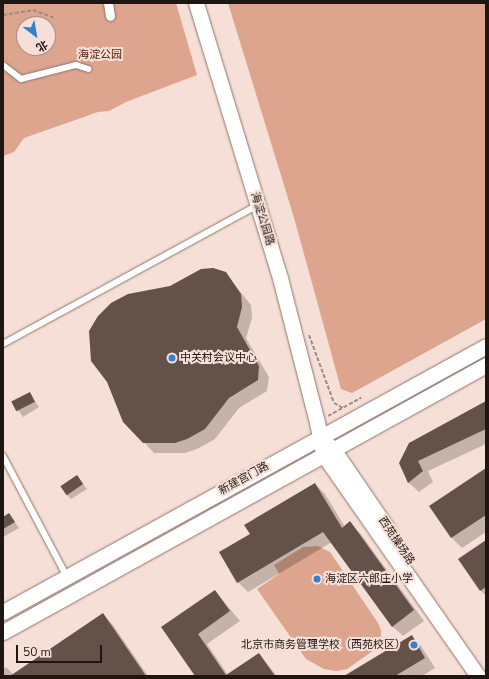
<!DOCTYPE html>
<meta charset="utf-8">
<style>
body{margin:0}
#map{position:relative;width:489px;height:679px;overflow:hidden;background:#f6dfd6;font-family:"Nunito Sans","Noto Sans SC",sans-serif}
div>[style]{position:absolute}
.green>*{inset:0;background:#dda48e}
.shadow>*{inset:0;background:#0003}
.building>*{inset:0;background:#645149;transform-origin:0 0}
.path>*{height:2px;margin-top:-1px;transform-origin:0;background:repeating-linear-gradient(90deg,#9c8c85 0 4px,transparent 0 6px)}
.roads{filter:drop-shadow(0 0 1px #8b766f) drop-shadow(0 0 1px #8b766f)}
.service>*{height:6px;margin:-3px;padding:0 3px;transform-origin:3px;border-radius:3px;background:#fff}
.pedestrian>*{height:9px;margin:-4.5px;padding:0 4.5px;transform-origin:4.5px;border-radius:4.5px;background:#fff}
.tertiary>*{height:15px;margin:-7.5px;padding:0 7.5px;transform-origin:7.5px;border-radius:7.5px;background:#fff}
.dots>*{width:11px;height:11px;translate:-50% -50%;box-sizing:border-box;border:2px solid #f6dfd6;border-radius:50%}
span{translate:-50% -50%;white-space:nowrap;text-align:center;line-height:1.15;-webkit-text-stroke:4px #f6dfd6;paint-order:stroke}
.park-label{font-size:11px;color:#511900}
.street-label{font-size:11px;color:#1e1613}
.poi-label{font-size:11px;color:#1e1613}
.left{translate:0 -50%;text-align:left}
.right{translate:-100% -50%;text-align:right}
.frame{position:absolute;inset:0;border:4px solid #1e1613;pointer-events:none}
.north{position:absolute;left:16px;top:16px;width:40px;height:40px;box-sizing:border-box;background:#f6dfd6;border:1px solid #a08f88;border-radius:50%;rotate:149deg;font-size:11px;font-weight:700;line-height:16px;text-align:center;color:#1e1613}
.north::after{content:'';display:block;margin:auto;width:14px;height:18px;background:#337fd0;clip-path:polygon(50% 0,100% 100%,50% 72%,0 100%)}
.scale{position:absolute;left:16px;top:645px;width:86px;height:18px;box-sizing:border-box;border:2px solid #1e1613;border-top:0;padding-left:5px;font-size:12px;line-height:14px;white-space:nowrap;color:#1e1613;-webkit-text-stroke:3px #f6dfd6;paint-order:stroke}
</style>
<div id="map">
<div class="green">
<div style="clip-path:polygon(evenodd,3px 3px,176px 3px,197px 75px,126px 102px,109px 111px,98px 112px,24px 138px,14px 152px,3px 156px,3px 3px,24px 24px,48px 24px,48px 48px,24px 48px,24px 24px)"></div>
<div style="clip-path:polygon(228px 3px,486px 3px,486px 319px,352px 393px,341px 389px,295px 221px)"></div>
<div style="clip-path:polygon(318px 546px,330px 552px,378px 623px,381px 630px,381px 636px,374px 650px,347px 669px,336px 671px,324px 669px,306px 659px,257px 589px,279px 574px,274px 565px,303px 547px)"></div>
</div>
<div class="shadow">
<div style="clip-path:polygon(225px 273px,251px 305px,252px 318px,246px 338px,269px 377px,267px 391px,239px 408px,215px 439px,197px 449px,185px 453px,154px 453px,144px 442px,170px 287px)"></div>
<div style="clip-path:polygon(30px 394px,39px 407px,23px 417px,13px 403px)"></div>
<div style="clip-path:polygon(486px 402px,486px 444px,428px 471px,433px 482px,419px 492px,408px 482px,400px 463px)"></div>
<div style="clip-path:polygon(486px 469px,486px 532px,462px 548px,452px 538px,431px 506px)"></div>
<div style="clip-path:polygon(77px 476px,87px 489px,71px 499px,66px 494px)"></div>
<div style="clip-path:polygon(315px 484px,325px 494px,345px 527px,350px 523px,360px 533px,424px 621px,403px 636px,392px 626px,332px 542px,248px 592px,238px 582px,251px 535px)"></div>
<div style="clip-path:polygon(9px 514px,19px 528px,3px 537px,3px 518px)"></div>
<div style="clip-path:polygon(486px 541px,486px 596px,480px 590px)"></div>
<div style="clip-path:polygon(215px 591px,240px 621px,207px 644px,228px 675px,259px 654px,277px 676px,196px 676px,163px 628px)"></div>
<div style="clip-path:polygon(103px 615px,113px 625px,148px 676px,3px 676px,3px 669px,6px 667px,14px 675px)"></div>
<div style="clip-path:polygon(411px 636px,421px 646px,435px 668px,422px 676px,346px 676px)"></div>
</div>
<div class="building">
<div style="clip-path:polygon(213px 268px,226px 272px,241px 294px,242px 307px,237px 327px,259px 366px,258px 380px,229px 398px,205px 429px,187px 439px,175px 443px,143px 443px,123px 422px,107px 382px,91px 361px,89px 331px,98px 316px,111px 303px,128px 294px,170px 286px,201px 269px)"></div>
<div style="left:30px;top:392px;width:11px;height:21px;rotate:63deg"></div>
<div style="clip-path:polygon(486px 401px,486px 429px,418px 461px,423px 471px,408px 483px,399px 463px,409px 443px)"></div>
<div style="clip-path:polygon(486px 468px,486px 515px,451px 538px,429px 506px)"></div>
<div style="left:77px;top:475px;width:11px;height:20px;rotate:56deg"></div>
<div style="clip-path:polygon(315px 483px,342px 528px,350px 521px,414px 610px,392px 627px,323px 532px,237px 583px,219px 552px,250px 534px,244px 525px)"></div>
<div style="clip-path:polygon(9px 513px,15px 522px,3px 529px,3px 517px)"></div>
<div style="clip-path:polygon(486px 540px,486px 587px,480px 591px,458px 559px)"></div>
<div style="clip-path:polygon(215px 590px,230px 611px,198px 634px,226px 675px,259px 653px,275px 676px,195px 676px,161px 627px)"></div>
<div style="clip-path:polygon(103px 613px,146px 676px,10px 676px)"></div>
<div style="clip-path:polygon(412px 635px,425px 658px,395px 676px,344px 676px)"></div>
</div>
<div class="path">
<div style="left:3px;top:15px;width:30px;rotate:-9deg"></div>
<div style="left:33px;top:10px;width:23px;rotate:20deg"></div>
<div style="left:309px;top:335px;width:72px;rotate:69.8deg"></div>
<div style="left:334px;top:403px;width:10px;rotate:29deg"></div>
<div style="left:328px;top:416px;width:38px;rotate:-29deg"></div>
</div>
<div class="roads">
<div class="service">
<div style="left:3px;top:65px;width:23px;rotate:38deg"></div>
<div style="left:21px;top:79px;width:57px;rotate:-14.3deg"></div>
<div style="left:76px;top:65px;width:13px;rotate:18deg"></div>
<div style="left:3px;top:344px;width:290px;rotate:-28.6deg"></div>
<div style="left:3px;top:456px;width:137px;rotate:62.1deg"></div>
</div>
<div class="pedestrian">
<div style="left:108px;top:3px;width:13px;rotate:81deg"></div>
</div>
<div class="tertiary">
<div style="left:196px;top:3px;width:288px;rotate:73deg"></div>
<div style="left:280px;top:278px;width:149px;rotate:75.6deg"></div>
<div style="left:317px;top:422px;width:33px;rotate:79deg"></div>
<div style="left:323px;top:454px;width:271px;rotate:55.1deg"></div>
<div style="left:326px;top:443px;width:9px;rotate:41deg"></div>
<div style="left:333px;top:449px;width:99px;rotate:55.7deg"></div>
<div style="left:3px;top:612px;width:551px;rotate:-28.84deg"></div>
<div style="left:3px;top:632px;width:552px;rotate:-28.93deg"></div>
</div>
</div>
<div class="dots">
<div style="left:172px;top:358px;background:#337fd0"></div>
<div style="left:317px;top:579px;background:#337fd0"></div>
<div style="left:414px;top:645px;background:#337fd0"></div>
</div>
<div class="park-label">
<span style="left:100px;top:55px">海淀公园</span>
</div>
<div class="street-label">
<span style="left:262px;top:219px;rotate:73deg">海淀公园路</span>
<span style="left:244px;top:479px;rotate:-29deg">新建宫门路</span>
<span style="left:396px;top:541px;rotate:56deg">西苑操场路</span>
</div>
<div class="poi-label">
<span class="left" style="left:180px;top:358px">中关村会议中心</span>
<span class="left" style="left:325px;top:579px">海淀区六郎庄小学</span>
<span class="right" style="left:406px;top:645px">北京市商务管理学校（西苑校区）</span>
</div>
<div class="frame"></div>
<div class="north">北</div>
<div class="scale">50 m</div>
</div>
